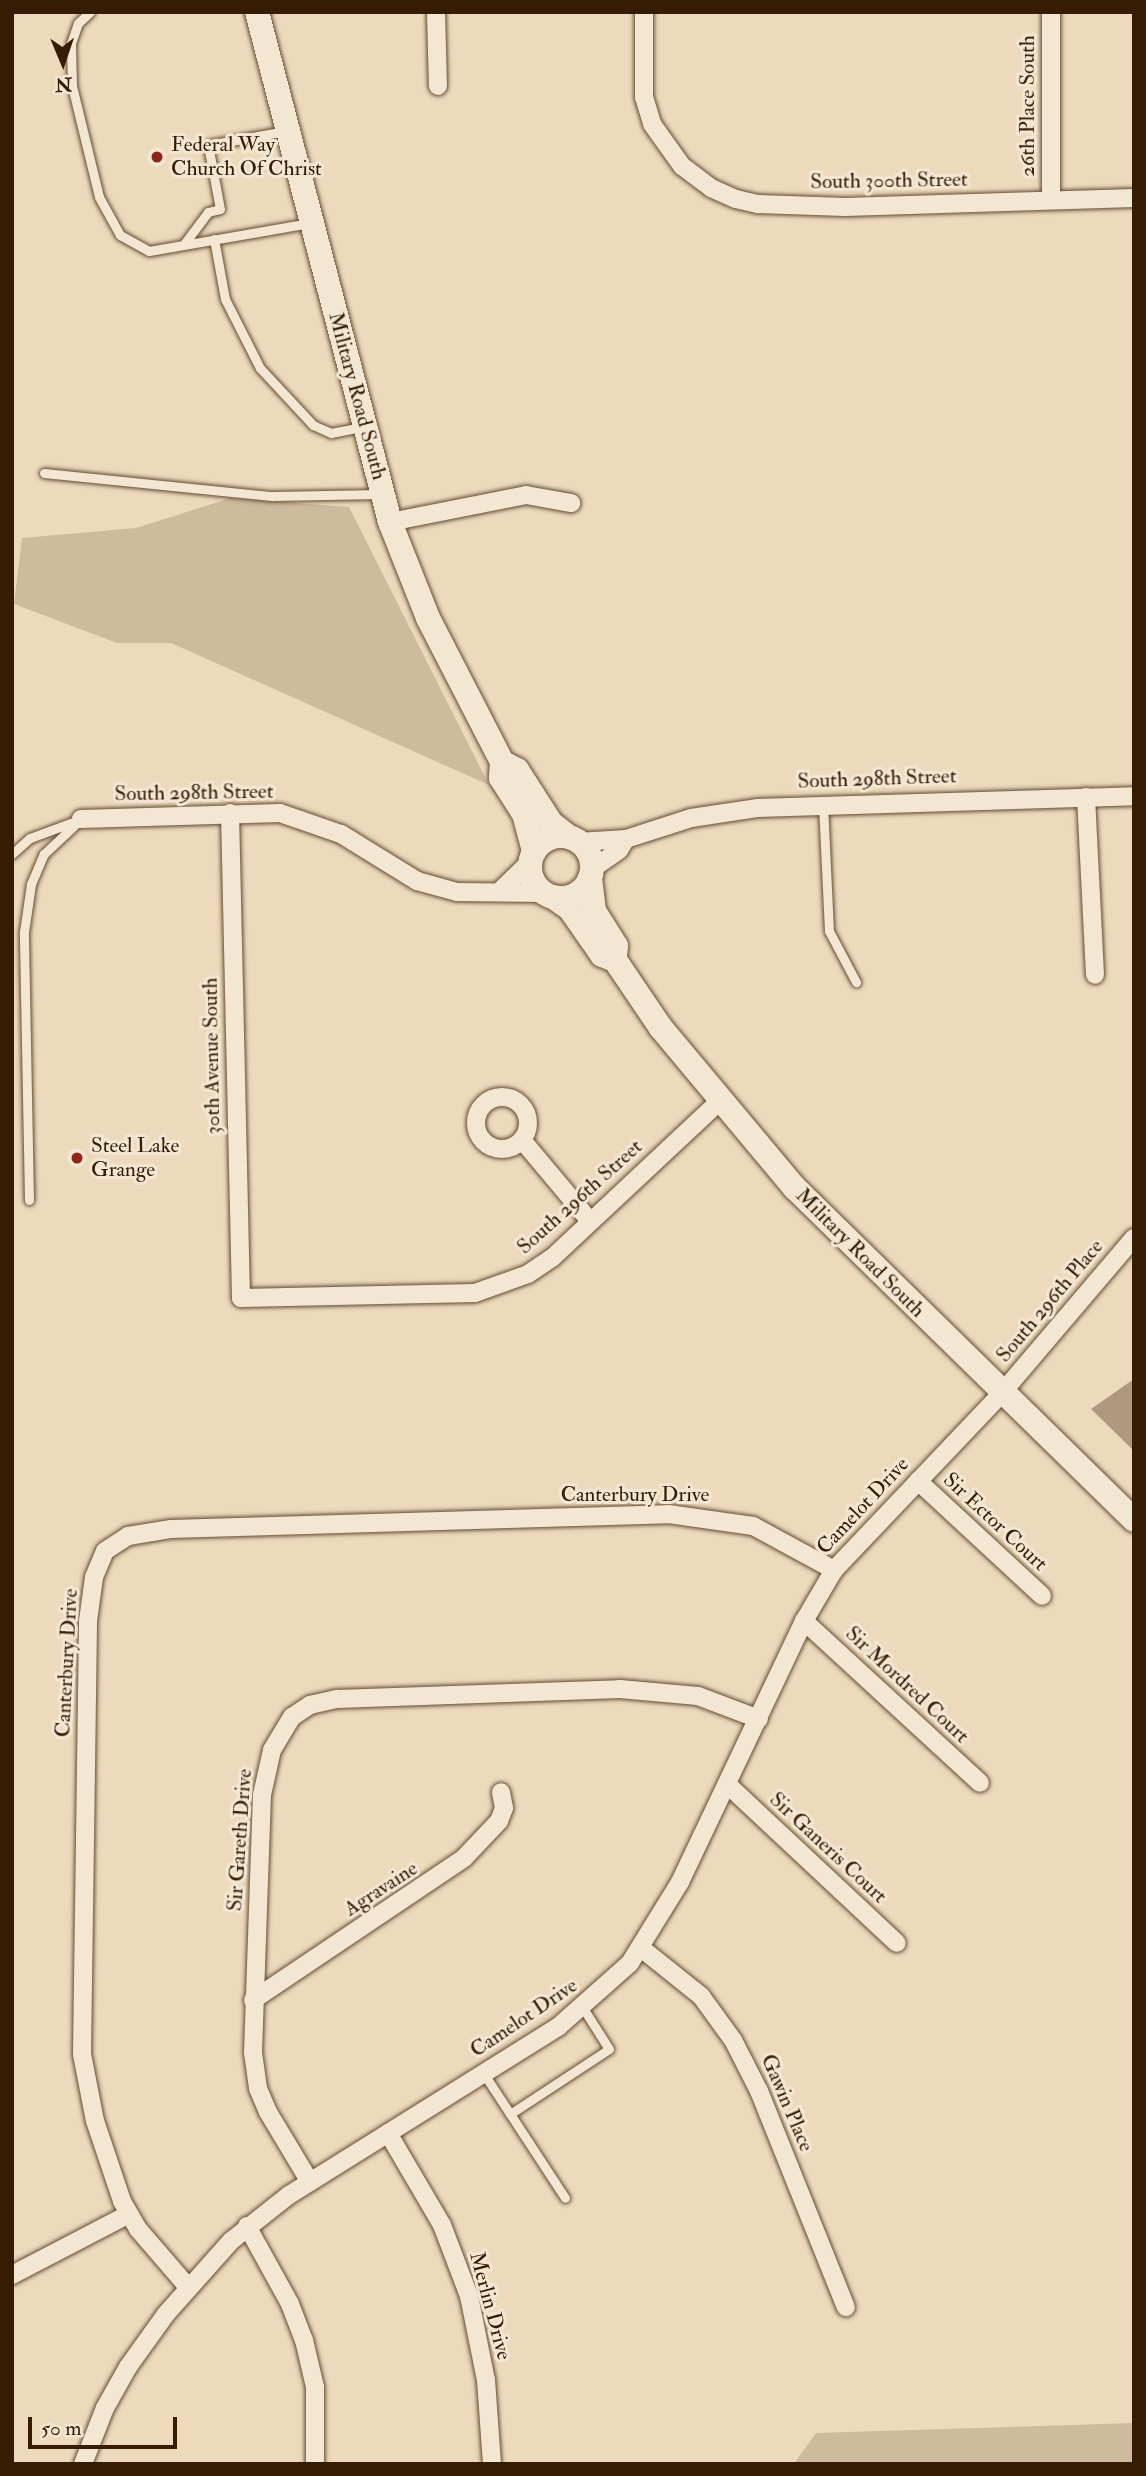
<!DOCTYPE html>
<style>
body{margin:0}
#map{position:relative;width:1146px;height:2476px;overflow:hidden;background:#eddabd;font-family:"IM FELL Double Pica",serif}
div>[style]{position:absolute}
.green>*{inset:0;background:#ceba9d}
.water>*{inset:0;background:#af997e}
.roads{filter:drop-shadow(0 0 2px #644c32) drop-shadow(0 0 2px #644c32)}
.lane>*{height:9px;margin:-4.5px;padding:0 4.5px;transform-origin:4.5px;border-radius:4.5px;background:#f3e7d4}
.street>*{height:18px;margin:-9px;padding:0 9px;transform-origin:9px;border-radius:9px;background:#f3e7d4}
.street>.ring{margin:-9px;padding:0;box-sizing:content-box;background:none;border:18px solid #f3e7d4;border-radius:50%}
.secondary>*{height:24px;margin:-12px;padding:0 12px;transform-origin:12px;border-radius:12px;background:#f3e7d4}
.secondary>.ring{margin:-12px;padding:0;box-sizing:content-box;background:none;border:24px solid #f3e7d4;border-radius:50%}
.dots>*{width:19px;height:19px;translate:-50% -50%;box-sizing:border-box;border:4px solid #f3e7d4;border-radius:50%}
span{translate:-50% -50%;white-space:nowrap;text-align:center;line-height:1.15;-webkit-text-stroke:6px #f3e7d4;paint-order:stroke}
.street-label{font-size:21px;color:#361c03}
.poi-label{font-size:21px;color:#361c03}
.left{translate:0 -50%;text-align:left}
.frame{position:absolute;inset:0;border:14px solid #361c03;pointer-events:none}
.north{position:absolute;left:28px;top:28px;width:70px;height:70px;-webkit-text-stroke:5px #f3e7d4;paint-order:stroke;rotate:178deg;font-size:19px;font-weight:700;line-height:28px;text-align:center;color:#361c03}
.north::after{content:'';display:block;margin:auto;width:24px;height:32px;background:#361c03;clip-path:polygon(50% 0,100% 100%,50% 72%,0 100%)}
.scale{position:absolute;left:28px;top:2417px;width:149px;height:32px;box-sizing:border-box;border:4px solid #361c03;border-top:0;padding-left:9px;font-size:21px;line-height:24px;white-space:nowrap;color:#361c03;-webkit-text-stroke:5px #f3e7d4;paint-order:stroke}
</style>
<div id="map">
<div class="green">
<div style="clip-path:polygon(231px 498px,349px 507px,489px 785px,171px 643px,117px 643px,14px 604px,22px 538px,136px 528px)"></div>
<div style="clip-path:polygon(1134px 2423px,1134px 2464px,794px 2464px,816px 2433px)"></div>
</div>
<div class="water">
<div style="clip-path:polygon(1134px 1379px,1134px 1451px,1091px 1409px)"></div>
</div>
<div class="roads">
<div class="lane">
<div style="left:90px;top:12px;width:16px;rotate:137deg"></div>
<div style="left:78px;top:23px;width:21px;rotate:109deg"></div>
<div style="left:71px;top:43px;width:43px;rotate:88.7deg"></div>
<div style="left:72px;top:86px;width:114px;rotate:76.3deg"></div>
<div style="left:99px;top:197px;width:43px;rotate:61.1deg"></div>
<div style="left:120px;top:235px;width:33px;rotate:29deg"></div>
<div style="left:149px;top:251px;width:163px;rotate:-9.9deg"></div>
<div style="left:214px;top:239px;width:61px;rotate:79.6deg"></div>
<div style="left:225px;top:299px;width:77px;rotate:63.1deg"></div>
<div style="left:260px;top:368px;width:78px;rotate:47.1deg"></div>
<div style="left:313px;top:425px;width:20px;rotate:24deg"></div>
<div style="left:331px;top:433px;width:33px;rotate:-11deg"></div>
<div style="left:184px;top:244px;width:40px;rotate:-53deg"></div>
<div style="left:208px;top:212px;width:12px;rotate:-14deg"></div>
<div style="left:220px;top:209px;width:65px;rotate:-100.6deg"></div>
<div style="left:208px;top:145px;width:79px;rotate:-10.2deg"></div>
<div style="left:44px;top:473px;width:229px;rotate:5.8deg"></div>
<div style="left:272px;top:496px;width:109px;rotate:-1.1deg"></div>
<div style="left:823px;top:804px;width:127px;rotate:87.3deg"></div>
<div style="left:829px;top:931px;width:58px;rotate:62.1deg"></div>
<div style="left:12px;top:854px;width:24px;rotate:-42deg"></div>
<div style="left:30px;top:838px;width:49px;rotate:-20.3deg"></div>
<div style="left:29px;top:1200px;width:268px;rotate:-91.1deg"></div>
<div style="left:24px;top:932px;width:49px;rotate:-81.7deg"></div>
<div style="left:31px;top:884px;width:33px;rotate:-67deg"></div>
<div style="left:44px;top:854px;width:51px;rotate:-43.4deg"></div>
<div style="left:484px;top:2074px;width:148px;rotate:56.8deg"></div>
<div style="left:510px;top:2114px;width:118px;rotate:-33.3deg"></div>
<div style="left:609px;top:2049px;width:49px;rotate:-122.4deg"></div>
</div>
<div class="street">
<div style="left:436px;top:12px;width:74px;rotate:88.5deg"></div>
<div style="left:644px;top:12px;width:85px;rotate:90deg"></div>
<div style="left:644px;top:97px;width:28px;rotate:73deg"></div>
<div style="left:652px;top:124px;width:52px;rotate:54.5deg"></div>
<div style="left:682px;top:166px;width:36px;rotate:37deg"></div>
<div style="left:711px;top:188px;width:27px;rotate:24deg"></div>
<div style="left:736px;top:199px;width:23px;rotate:13deg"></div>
<div style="left:758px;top:204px;width:87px;rotate:2deg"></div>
<div style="left:845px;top:207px;width:289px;rotate:-1.8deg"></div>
<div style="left:1051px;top:12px;width:188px;rotate:90deg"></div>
<div style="left:390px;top:522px;width:139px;rotate:-11.2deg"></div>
<div style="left:526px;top:495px;width:46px;rotate:10.1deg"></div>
<div style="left:1086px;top:797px;width:178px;rotate:87.1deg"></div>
<div style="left:230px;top:813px;width:485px;rotate:88.7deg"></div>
<div style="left:241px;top:1298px;width:234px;rotate:-1.2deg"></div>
<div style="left:475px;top:1293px;width:56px;rotate:-19.7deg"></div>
<div style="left:528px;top:1274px;width:29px;rotate:-34deg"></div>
<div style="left:552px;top:1258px;width:231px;rotate:-43.1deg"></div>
<div style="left:81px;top:819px;width:199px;rotate:-1.7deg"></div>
<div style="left:280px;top:813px;width:65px;rotate:19deg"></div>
<div style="left:341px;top:834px;width:89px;rotate:31.7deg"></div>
<div style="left:417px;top:881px;width:41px;rotate:15.4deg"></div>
<div style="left:457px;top:892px;width:87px;rotate:0.7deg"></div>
<div style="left:578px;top:842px;width:48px;rotate:-3.6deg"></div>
<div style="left:626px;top:839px;width:68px;rotate:-17.9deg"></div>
<div style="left:691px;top:818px;width:68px;rotate:-8.5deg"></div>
<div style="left:758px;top:808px;width:376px;rotate:-1.8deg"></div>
<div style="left:592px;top:869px;width:33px;rotate:-35deg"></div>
<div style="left:619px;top:850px;width:13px;rotate:-58deg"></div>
<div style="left:500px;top:891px;width:42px;rotate:-44deg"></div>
<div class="ring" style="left:476px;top:1097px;width:34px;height:34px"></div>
<div style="left:522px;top:1140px;width:106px;rotate:50deg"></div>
<div style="left:918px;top:1481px;width:169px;rotate:42.8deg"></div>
<div style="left:804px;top:1621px;width:239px;rotate:42.6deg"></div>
<div style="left:728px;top:1785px;width:231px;rotate:43.1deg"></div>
<div style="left:641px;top:1948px;width:77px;rotate:38.7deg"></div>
<div style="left:701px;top:1996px;width:54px;rotate:54deg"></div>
<div style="left:733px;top:2040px;width:57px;rotate:63deg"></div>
<div style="left:759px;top:2091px;width:233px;rotate:68.1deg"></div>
<div style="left:253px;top:2000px;width:254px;rotate:-33.9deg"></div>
<div style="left:464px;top:1858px;width:51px;rotate:-46.6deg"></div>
<div style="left:499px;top:1821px;width:14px;rotate:-69deg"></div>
<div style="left:504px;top:1808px;width:16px;rotate:-101deg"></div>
<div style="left:388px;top:2133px;width:107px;rotate:59.6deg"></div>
<div style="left:442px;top:2225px;width:76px;rotate:69.2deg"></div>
<div style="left:469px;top:2296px;width:86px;rotate:78.6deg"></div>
<div style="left:486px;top:2380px;width:84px;rotate:85.9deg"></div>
<div style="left:310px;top:2182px;width:82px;rotate:-121deg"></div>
<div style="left:268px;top:2112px;width:26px;rotate:-113deg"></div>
<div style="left:258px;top:2088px;width:36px;rotate:-98deg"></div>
<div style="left:253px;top:2052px;width:257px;rotate:-88deg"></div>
<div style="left:262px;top:1795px;width:46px;rotate:-77.5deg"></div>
<div style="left:272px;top:1750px;width:39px;rotate:-59deg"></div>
<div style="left:292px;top:1717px;width:22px;rotate:-34deg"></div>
<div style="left:310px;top:1705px;width:28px;rotate:-13deg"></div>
<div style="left:337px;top:1699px;width:283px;rotate:-2deg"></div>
<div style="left:620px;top:1689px;width:78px;rotate:5.1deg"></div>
<div style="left:698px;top:1696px;width:65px;rotate:20.7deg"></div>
<div style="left:247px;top:2226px;width:89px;rotate:61.1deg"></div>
<div style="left:290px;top:2304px;width:39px;rotate:69deg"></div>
<div style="left:304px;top:2340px;width:48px;rotate:76.8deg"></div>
<div style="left:315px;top:2387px;width:77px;rotate:90deg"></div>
<div style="left:12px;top:2275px;width:132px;rotate:-27.5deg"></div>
<div style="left:188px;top:2287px;width:77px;rotate:-130.8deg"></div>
<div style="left:138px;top:2229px;width:32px;rotate:-120deg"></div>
<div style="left:122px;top:2201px;width:84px;rotate:-108.6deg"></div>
<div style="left:95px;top:2121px;width:68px;rotate:-101deg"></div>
<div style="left:82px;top:2054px;width:433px;rotate:-89.2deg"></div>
<div style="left:88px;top:1621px;width:44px;rotate:-82.2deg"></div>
<div style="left:94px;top:1577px;width:28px;rotate:-67deg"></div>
<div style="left:105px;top:1551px;width:27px;rotate:-33deg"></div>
<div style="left:128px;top:1536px;width:44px;rotate:-9.2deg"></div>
<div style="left:171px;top:1529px;width:497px;rotate:-1.7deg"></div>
<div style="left:668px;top:1514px;width:86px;rotate:8deg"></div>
<div style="left:753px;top:1526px;width:92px;rotate:28.5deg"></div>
<div style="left:83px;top:2464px;width:60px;rotate:-68.6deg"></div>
<div style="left:105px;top:2408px;width:47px;rotate:-60.7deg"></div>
<div style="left:128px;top:2367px;width:65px;rotate:-54.4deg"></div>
<div style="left:166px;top:2314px;width:98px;rotate:-48.3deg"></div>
<div style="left:231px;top:2241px;width:74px;rotate:-38.4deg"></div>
<div style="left:289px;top:2195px;width:317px;rotate:-32deg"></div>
<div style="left:558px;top:2027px;width:96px;rotate:-41.6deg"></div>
<div style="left:630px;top:1963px;width:95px;rotate:-58.3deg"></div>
<div style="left:680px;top:1882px;width:289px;rotate:-64.6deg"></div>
<div style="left:804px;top:1621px;width:59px;rotate:-59.5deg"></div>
<div style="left:834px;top:1570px;width:243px;rotate:-46.5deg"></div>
<div style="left:1001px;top:1394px;width:205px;rotate:-49.6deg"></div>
</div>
<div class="secondary">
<div style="left:257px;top:12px;width:527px;rotate:75.38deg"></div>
<div style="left:390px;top:522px;width:103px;rotate:68.4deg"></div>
<div style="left:428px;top:618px;width:162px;rotate:62.8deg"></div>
<div style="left:502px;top:762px;width:16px;rotate:94deg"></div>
<div style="left:501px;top:778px;width:43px;rotate:57.4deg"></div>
<div style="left:524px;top:814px;width:39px;rotate:75deg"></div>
<div style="left:502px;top:762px;width:17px;rotate:28deg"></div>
<div style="left:517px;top:770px;width:63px;rotate:57.3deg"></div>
<div style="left:551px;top:823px;width:23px;rotate:38deg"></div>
<div class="ring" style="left:530px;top:836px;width:38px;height:38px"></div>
<div style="left:590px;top:878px;width:33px;rotate:83deg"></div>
<div style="left:594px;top:911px;width:41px;rotate:57.8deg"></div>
<div style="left:616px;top:946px;width:10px;rotate:96deg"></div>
<div style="left:553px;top:897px;width:21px;rotate:35deg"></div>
<div style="left:570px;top:909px;width:56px;rotate:55.2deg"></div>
<div style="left:602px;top:955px;width:14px;rotate:21deg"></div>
<div style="left:615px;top:960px;width:82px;rotate:55.9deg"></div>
<div style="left:661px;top:1028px;width:209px;rotate:50.1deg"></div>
<div style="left:795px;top:1188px;width:474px;rotate:44.4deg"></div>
</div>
</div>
<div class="dots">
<div style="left:157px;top:157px;background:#8f2418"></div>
<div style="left:77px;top:1158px;background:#8f2418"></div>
</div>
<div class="street-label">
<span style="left:1028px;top:106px;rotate:-90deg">26th Place South</span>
<span style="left:889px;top:181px;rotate:-1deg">South 300th Street</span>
<span style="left:357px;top:396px;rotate:75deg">Military Road South</span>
<span style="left:877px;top:779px;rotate:-2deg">South 298th Street</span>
<span style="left:194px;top:793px;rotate:-1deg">South 298th Street</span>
<span style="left:212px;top:1056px;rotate:-91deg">30th Avenue South</span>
<span style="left:580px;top:1197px;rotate:-42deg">South 296th Street</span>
<span style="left:860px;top:1253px;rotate:45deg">Military Road South</span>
<span style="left:1050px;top:1301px;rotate:-50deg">South 296th Place</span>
<span style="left:635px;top:1495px">Canterbury Drive</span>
<span style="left:863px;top:1506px;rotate:-47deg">Camelot Drive</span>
<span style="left:995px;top:1522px;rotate:43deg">Sir Ector Court</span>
<span style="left:67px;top:1663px;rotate:-87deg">Canterbury Drive</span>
<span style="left:907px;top:1685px;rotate:43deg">Sir Mordred Court</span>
<span style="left:240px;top:1840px;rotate:-86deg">Sir Gareth Drive</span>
<span style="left:828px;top:1848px;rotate:43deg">Sir Ganeris Court</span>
<span style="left:381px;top:1889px;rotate:-33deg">Agravaine</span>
<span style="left:524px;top:2018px;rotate:-34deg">Camelot Drive</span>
<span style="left:787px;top:2103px;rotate:67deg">Gawin Place</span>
<span style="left:490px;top:2306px;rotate:75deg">Merlin Drive</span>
</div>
<div class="poi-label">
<span class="left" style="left:171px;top:157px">Federal Way<br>Church Of Christ</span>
<span class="left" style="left:91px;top:1158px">Steel Lake<br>Grange</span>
</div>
<div class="frame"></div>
<div class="north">N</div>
<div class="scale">50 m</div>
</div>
